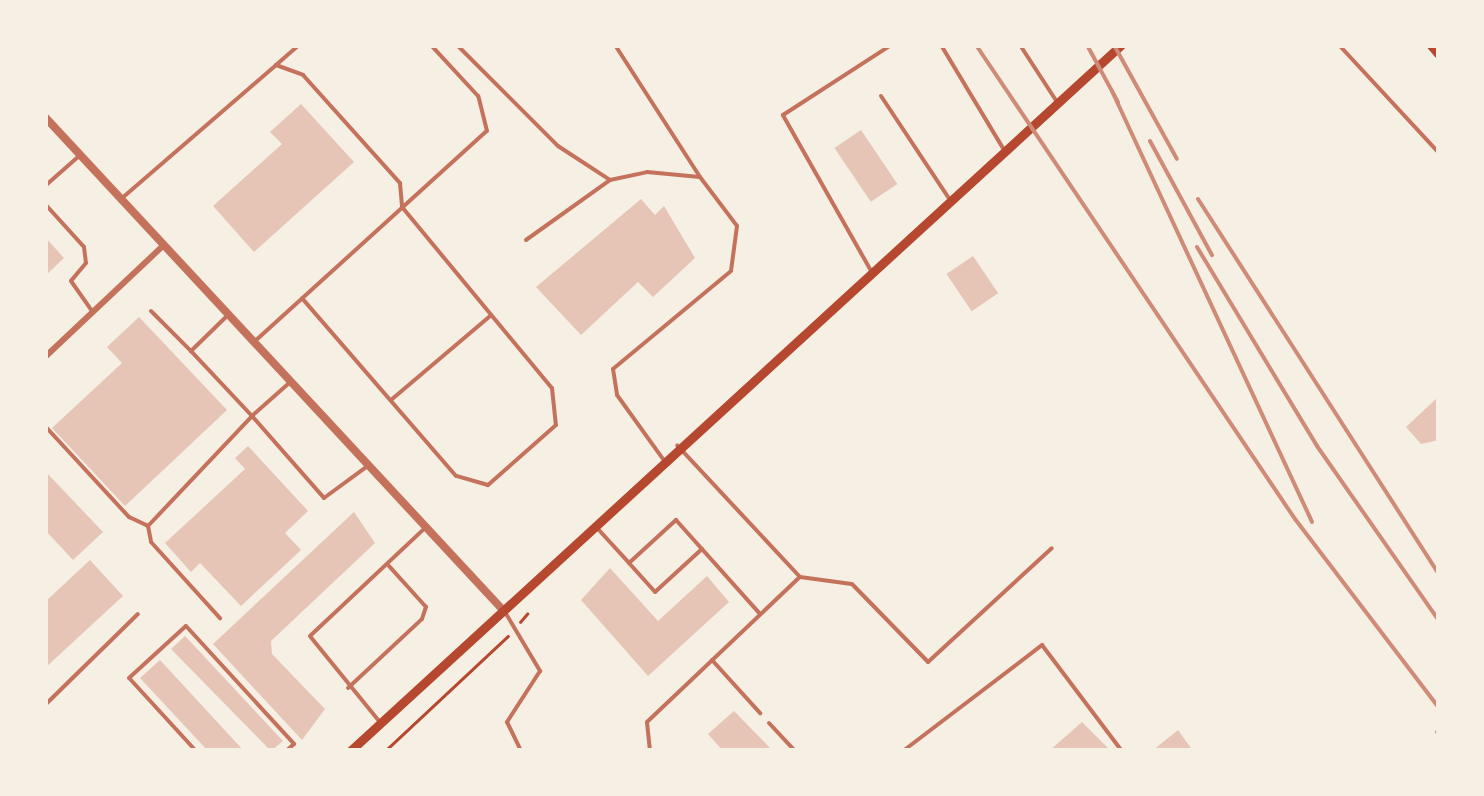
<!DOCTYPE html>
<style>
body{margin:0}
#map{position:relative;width:1484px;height:796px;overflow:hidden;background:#f6efe4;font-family:Helvetica,sans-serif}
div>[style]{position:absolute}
.building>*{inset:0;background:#e6c5b7;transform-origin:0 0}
.path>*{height:2.5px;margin:-1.25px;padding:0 1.25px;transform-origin:1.25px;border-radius:1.25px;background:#b5482f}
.service>*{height:4px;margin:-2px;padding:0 2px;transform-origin:2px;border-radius:2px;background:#c5725c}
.minor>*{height:6px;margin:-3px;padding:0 3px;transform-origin:3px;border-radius:3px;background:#c5725c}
.tertiary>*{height:8px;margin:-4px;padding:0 4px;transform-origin:4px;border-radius:4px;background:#c5725c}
.secondary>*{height:9px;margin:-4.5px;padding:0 4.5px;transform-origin:4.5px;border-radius:4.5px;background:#b5482f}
.motorway>*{height:11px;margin:-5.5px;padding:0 5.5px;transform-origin:5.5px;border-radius:5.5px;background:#b5482f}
.rail>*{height:4px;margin:-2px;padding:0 2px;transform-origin:2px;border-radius:2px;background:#cf8b77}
span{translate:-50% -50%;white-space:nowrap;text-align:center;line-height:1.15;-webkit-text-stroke:9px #f6efe4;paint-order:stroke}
.frame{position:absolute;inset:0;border:48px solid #f6efe4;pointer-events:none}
</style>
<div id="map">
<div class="building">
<div style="clip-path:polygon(301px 104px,354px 162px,254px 252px,213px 206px,282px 144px,270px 132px)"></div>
<div style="left:861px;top:130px;width:65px;height:32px;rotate:56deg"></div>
<div style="clip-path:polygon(641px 199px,655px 215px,664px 206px,695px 258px,653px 297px,638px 282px,581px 335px,536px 287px)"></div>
<div style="clip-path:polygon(45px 237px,64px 258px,45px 276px)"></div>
<div style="left:973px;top:256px;width:45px;height:32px;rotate:56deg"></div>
<div style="clip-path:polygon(139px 317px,227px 410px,125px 506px,52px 428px,122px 363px,107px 347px)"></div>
<div style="clip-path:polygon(1437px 398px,1439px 440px,1421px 444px,1406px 427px)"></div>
<div style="clip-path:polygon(248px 446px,308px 511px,285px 533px,301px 550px,241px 606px,200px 563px,191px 572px,165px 543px,245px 469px,235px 458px)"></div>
<div style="clip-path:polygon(45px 471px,103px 532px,73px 560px,45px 530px)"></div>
<div style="clip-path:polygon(354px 512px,375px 543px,271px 641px,272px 654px,325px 709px,302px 740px,213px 644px)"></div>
<div style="clip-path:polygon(90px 560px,123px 596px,45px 668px,45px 602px)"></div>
<div style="clip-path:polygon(610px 568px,658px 621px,707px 576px,729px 602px,648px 676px,581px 600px)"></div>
<div style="clip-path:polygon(185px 636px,283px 741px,271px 751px,171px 649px)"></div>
<div style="clip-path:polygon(160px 660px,244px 751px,208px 751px,140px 678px)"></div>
<div style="clip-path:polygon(734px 711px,773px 751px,723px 751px,708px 734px)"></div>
<div style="clip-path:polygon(1082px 722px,1111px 751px,1049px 751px)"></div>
<div style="clip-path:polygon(1178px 730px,1193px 751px,1152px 751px)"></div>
</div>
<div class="path">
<div style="left:520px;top:622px;width:11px;rotate:-49deg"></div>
<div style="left:385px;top:751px;width:168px;rotate:-43.1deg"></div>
</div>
<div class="service">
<div style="left:457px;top:45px;width:143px;rotate:45deg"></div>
<div style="left:558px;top:146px;width:62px;rotate:33.2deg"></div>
<div style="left:615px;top:45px;width:157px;rotate:57.2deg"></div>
<div style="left:941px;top:45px;width:120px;rotate:59deg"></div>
<div style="left:1020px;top:45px;width:68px;rotate:57deg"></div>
<div style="left:1339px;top:45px;width:147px;rotate:47.2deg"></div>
<div style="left:276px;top:65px;width:30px;rotate:-41deg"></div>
<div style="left:881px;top:96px;width:121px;rotate:56.4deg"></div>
<div style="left:45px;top:186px;width:45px;rotate:-41.4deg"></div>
<div style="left:121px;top:199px;width:205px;rotate:-40.8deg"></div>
<div style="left:276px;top:65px;width:29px;rotate:20deg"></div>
<div style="left:303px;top:75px;width:145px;rotate:48.1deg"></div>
<div style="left:400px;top:183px;width:24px;rotate:85deg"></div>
<div style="left:402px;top:207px;width:235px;rotate:50.4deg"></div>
<div style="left:552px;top:388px;width:37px;rotate:84deg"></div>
<div style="left:556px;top:425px;width:91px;rotate:138.6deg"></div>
<div style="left:488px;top:485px;width:33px;rotate:-164deg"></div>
<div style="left:456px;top:476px;width:235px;rotate:-130.9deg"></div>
<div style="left:45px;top:204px;width:58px;rotate:47.8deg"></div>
<div style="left:84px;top:247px;width:16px;rotate:83deg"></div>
<div style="left:86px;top:263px;width:23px;rotate:130deg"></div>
<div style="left:71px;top:281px;width:38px;rotate:55deg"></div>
<div style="left:526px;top:240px;width:103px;rotate:-35.5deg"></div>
<div style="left:610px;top:180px;width:38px;rotate:-12deg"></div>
<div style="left:647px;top:172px;width:53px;rotate:5.4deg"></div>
<div style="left:700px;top:177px;width:61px;rotate:52.9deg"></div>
<div style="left:737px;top:226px;width:45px;rotate:97.6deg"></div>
<div style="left:731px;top:271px;width:153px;rotate:140.3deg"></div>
<div style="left:613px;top:369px;width:26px;rotate:81deg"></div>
<div style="left:617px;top:395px;width:79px;rotate:54.3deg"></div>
<div style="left:870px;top:269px;width:177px;rotate:-119.5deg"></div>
<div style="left:783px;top:115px;width:129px;rotate:-32.9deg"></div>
<div style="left:151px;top:311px;width:57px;rotate:45deg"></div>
<div style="left:191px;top:351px;width:53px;rotate:-44.2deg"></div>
<div style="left:254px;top:342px;width:314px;rotate:-42.2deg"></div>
<div style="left:487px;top:131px;width:36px;rotate:-104deg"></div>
<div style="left:478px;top:96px;width:69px;rotate:-132.7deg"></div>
<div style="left:288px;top:384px;width:48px;rotate:138.4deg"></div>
<div style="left:252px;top:416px;width:109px;rotate:48.7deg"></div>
<div style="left:324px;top:498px;width:56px;rotate:-36.3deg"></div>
<div style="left:391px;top:400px;width:130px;rotate:-40.3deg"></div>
<div style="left:45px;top:426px;width:124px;rotate:47.3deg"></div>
<div style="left:129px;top:517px;width:21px;rotate:25deg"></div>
<div style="left:148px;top:526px;width:151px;rotate:-46.6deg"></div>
<div style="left:252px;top:416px;width:89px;rotate:-133.2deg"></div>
<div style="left:148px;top:526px;width:16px;rotate:79deg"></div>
<div style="left:151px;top:542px;width:103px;rotate:47.8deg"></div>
<div style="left:598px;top:529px;width:46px;rotate:47.6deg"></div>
<div style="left:629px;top:563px;width:64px;rotate:-42.5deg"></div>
<div style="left:676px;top:520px;width:126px;rotate:48.2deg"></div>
<div style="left:629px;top:563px;width:39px;rotate:48deg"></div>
<div style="left:655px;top:592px;width:64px;rotate:-42.5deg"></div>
<div style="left:800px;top:577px;width:52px;rotate:7.7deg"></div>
<div style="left:852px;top:584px;width:109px;rotate:45.7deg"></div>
<div style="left:928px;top:662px;width:168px;rotate:-42.6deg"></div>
<div style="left:505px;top:612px;width:69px;rotate:59.3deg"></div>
<div style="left:540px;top:671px;width:61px;rotate:122.9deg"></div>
<div style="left:507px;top:722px;width:32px;rotate:64deg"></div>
<div style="left:712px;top:660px;width:72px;rotate:47.8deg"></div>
<div style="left:348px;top:688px;width:101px;rotate:-43deg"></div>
<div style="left:422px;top:619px;width:13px;rotate:-72deg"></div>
<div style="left:426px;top:607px;width:55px;rotate:-132.1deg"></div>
<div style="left:45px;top:705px;width:130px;rotate:-44.4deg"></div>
<div style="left:379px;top:721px;width:109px;rotate:-129.1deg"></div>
<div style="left:310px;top:636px;width:159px;rotate:-43.2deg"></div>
<div style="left:769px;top:723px;width:38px;rotate:47deg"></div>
<div style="left:196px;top:751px;width:99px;rotate:-132.5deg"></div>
<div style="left:129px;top:678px;width:77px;rotate:-42.4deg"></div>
<div style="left:186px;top:626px;width:160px;rotate:47.5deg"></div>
<div style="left:294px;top:744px;width:11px;rotate:139deg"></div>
<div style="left:650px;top:751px;width:29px;rotate:-96deg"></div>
<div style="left:647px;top:722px;width:211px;rotate:-43.5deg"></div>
<div style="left:800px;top:577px;width:180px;rotate:-133deg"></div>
<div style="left:903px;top:751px;width:175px;rotate:-37.3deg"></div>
<div style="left:1042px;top:645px;width:133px;rotate:53deg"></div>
</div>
<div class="minor">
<div style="left:45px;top:357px;width:163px;rotate:-43.3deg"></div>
</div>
<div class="tertiary">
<div style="left:45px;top:117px;width:672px;rotate:47.11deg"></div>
</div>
<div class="secondary">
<div style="left:350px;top:751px;width:1045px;rotate:-42.48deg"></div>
</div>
<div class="motorway">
<div style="left:1432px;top:45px;width:11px;rotate:49deg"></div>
</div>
<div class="rail">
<div style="left:976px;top:45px;width:571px;rotate:56.06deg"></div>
<div style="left:1295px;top:519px;width:238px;rotate:52.7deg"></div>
<div style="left:1087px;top:45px;width:65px;rotate:61.5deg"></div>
<div style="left:1114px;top:45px;width:130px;rotate:61.1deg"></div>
<div style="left:1112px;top:91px;width:475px;rotate:65.1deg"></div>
<div style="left:1150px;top:141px;width:130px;rotate:61.5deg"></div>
<div style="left:1198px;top:199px;width:447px;rotate:57.3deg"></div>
<div style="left:1197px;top:247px;width:232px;rotate:58.9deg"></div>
<div style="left:1317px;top:446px;width:213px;rotate:55.1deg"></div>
<div style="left:1437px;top:732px;width:4px;rotate:56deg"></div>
</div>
<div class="frame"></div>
</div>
